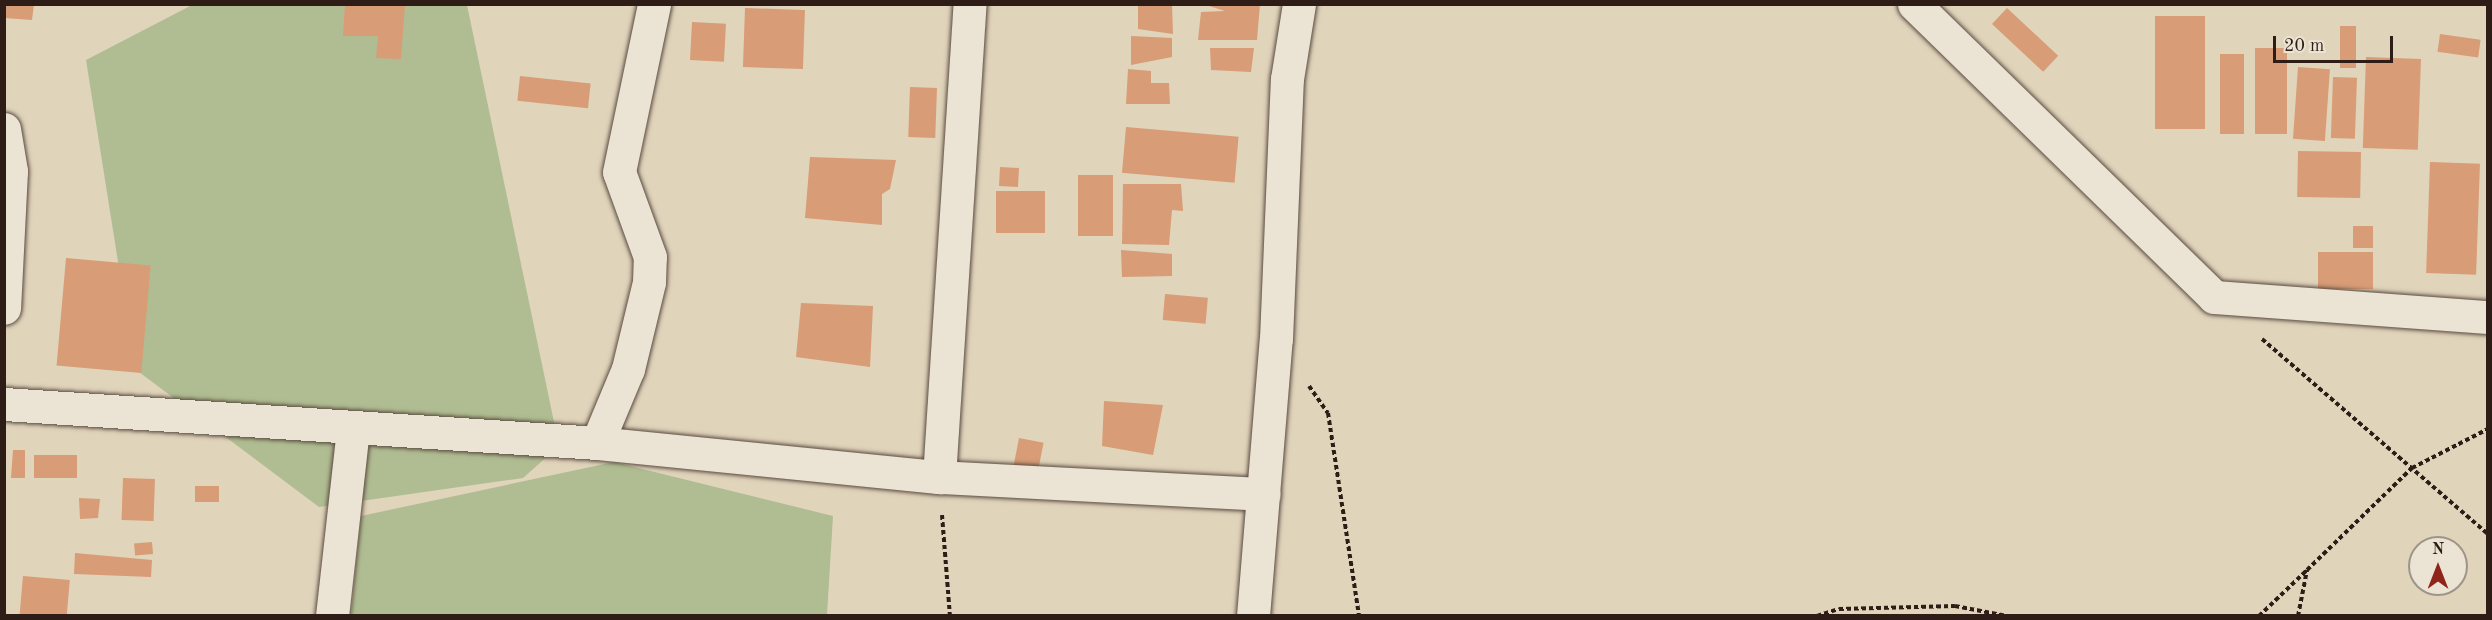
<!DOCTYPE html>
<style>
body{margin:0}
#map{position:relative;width:2492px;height:620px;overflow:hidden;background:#e0d4bb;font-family:"Old Standard TT",serif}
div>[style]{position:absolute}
.green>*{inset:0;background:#b0bd92}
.building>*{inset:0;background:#d89c76;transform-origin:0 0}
.path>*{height:4px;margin-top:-2px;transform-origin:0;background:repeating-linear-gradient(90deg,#2e1d17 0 4.5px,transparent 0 7.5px)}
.roads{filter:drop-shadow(0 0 2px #5a4b40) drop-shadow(0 0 2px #5a4b40)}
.minor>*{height:33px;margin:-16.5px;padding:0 16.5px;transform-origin:16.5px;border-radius:16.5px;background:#ebe3d3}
span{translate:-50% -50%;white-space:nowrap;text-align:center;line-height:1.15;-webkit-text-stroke:4.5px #ebe3d3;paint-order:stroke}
.frame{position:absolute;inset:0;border:6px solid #2e1d17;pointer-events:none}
.north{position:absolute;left:2408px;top:536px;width:60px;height:60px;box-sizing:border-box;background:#ebe3d3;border:2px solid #9f9488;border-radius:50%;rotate:0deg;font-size:16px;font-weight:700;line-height:24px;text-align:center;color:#2e1d17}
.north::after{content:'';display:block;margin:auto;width:21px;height:27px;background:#8f2418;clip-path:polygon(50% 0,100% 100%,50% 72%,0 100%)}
.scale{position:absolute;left:2273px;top:36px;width:120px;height:27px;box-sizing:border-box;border:3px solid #2e1d17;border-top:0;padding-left:8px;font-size:18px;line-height:21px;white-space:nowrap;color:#2e1d17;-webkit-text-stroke:4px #ebe3d3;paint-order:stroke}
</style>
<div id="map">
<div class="green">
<div style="clip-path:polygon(192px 5px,467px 5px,559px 446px,523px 478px,319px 507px,135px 369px,86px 60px)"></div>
<div style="clip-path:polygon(614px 462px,833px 516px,827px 615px,351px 615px,361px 516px)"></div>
</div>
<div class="building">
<div style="clip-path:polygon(4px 4px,34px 4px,32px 20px,4px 18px)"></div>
<div style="clip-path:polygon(345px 4px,405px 4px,401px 59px,376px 58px,378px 36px,343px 36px)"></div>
<div style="clip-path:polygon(1138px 4px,1172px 4px,1173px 34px,1138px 29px)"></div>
<div style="clip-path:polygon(1203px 4px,1260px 4px,1257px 40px,1198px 40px,1201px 12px,1225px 11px)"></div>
<div style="left:745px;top:8px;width:60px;height:59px;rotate:2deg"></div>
<div style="left:2007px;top:8px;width:70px;height:22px;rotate:43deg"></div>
<div style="left:2155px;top:16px;width:50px;height:113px"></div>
<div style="left:692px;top:22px;width:34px;height:38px;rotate:3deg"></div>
<div style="left:2340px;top:26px;width:16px;height:42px"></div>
<div style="left:2440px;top:34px;width:41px;height:18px;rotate:8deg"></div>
<div style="clip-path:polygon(1131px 36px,1172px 38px,1172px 57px,1131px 65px)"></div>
<div style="clip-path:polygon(1210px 48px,1254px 48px,1251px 72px,1211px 70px)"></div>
<div style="left:2255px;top:48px;width:32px;height:86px"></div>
<div style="left:2220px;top:54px;width:24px;height:80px"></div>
<div style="left:2366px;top:57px;width:55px;height:91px;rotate:2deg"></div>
<div style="left:2298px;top:67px;width:32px;height:72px;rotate:4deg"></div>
<div style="clip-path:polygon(1128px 69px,1151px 71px,1151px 83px,1169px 83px,1170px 104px,1126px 104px)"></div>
<div style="left:520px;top:76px;width:71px;height:25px;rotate:6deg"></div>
<div style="left:2333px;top:77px;width:24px;height:61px;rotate:2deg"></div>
<div style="left:910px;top:87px;width:27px;height:50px;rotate:2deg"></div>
<div style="left:1126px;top:127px;width:113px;height:46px;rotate:5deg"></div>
<div style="left:2298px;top:151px;width:63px;height:46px;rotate:1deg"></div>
<div style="clip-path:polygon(810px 157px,896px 160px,890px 189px,882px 194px,882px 225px,805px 218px)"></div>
<div style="left:2430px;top:162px;width:50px;height:111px;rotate:2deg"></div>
<div style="left:1000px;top:167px;width:19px;height:19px;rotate:3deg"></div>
<div style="left:1078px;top:175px;width:35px;height:61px"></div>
<div style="clip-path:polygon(1123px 184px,1181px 184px,1183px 211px,1172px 210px,1169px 245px,1122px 244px)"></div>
<div style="left:996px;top:191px;width:49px;height:42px"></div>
<div style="left:2353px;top:226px;width:20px;height:22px"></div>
<div style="clip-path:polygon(1121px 250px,1172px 254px,1172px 276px,1122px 277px)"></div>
<div style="left:2318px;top:252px;width:55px;height:37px"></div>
<div style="left:66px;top:258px;width:85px;height:108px;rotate:5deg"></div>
<div style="left:1165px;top:294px;width:43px;height:26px;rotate:5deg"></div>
<div style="clip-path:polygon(801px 303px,873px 306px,870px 367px,796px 357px)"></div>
<div style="clip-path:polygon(1104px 401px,1163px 405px,1153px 455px,1102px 446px)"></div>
<div style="left:1019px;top:438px;width:25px;height:27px;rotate:11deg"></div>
<div style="clip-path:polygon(13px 450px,25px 450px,25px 478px,11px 478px)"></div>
<div style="left:34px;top:455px;width:43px;height:23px"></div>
<div style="left:123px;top:478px;width:32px;height:42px;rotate:2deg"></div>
<div style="left:195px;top:486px;width:24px;height:16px"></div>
<div style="clip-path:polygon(79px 498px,100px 499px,98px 518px,80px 519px)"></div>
<div style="left:152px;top:542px;width:12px;height:18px;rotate:85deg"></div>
<div style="clip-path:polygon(75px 553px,152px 560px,151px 577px,74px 574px)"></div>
<div style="left:23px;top:576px;width:47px;height:40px;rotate:5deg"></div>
</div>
<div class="path">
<div style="left:2262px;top:339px;width:298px;rotate:40.8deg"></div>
<div style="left:1309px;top:386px;width:33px;rotate:55deg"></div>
<div style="left:1328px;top:413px;width:205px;rotate:81.3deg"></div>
<div style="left:942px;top:515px;width:101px;rotate:85.5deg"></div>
<div style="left:1817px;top:616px;width:23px;rotate:-18deg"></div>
<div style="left:1839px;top:609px;width:116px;rotate:-1.5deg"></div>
<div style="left:1955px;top:606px;width:53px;rotate:10.9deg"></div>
<div style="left:2259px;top:616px;width:66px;rotate:-43.8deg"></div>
<div style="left:2298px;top:616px;width:47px;rotate:-78.9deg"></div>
<div style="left:2307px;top:570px;width:146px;rotate:-44.2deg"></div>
<div style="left:2412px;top:468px;width:85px;rotate:-27.2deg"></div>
</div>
<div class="roads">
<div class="minor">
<div style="left:1914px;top:4px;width:419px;rotate:44.3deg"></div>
<div style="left:2214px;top:297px;width:275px;rotate:4.2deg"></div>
<div style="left:4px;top:129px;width:43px;rotate:80.5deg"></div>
<div style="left:11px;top:171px;width:137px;rotate:92.9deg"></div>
<div style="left:4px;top:404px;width:594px;rotate:3.76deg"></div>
<div style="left:597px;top:443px;width:344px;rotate:5.7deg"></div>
<div style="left:939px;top:477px;width:325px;rotate:3deg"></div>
<div style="left:597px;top:443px;width:80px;rotate:-67.3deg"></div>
<div style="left:628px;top:369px;width:89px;rotate:-76.4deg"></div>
<div style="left:649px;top:282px;width:25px;rotate:-88deg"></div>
<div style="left:650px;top:257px;width:90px;rotate:-110deg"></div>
<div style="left:619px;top:172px;width:172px;rotate:-78.2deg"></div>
<div style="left:939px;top:477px;width:474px;rotate:-86.3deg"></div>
<div style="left:332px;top:616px;width:187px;rotate:-83.6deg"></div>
<div style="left:1253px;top:616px;width:278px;rotate:-85.3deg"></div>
<div style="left:1276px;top:339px;width:260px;rotate:-87.6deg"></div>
<div style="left:1287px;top:79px;width:76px;rotate:-80.9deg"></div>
</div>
</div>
<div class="frame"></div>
<div class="north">N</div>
<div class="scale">20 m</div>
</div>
